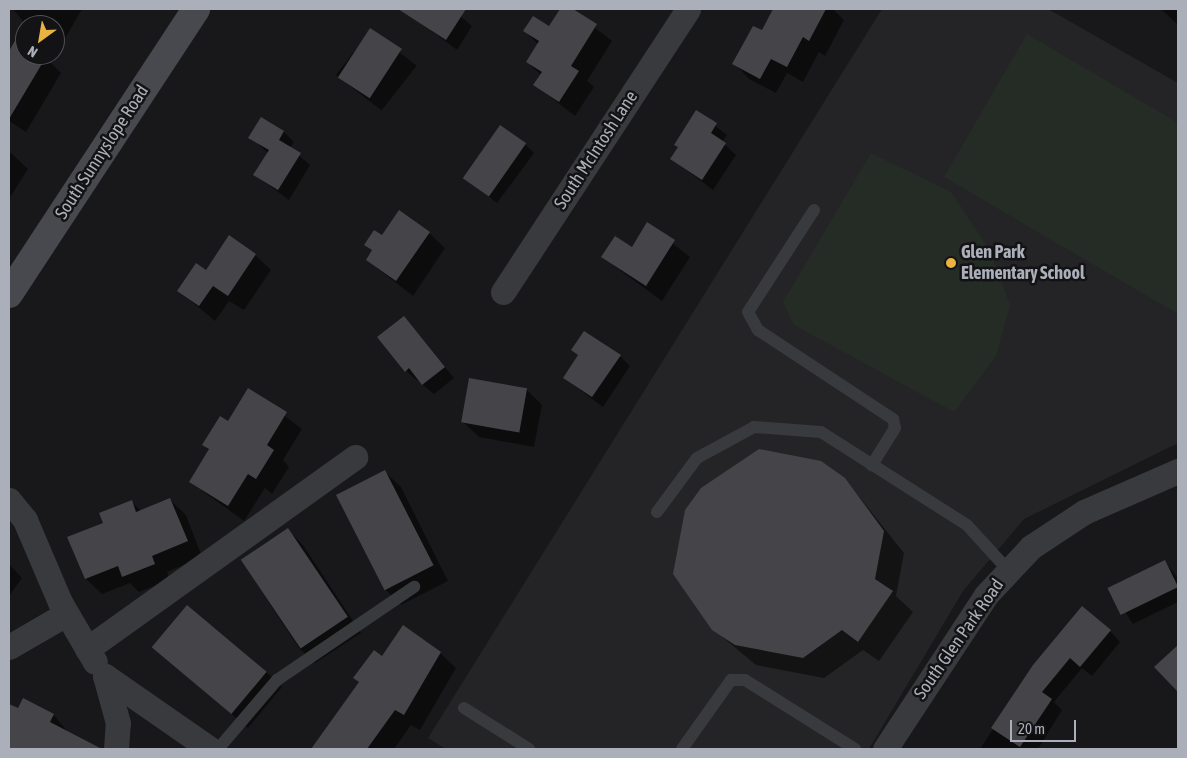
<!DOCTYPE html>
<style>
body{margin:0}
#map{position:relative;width:1187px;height:758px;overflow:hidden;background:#18181a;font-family:"Asap Condensed",sans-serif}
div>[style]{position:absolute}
.built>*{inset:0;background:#242427}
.green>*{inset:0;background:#242c25}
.shadow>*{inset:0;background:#0007;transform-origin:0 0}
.building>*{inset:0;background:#454549;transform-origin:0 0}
.lane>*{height:12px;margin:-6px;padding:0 6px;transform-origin:6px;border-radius:6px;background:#393a3e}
.street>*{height:25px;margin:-12.5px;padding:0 12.5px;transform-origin:12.5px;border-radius:12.5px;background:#393a3e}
.secondary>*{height:28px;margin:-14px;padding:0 14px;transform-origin:14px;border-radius:14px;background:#47494e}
.dots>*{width:14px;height:14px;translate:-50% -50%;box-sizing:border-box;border:2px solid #131315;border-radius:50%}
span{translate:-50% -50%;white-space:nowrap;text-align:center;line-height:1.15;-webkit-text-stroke:5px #131315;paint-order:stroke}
.street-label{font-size:18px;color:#abafb9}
.poi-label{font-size:18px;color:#abafb9;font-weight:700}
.left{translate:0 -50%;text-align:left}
.frame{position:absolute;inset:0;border:10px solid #abafb9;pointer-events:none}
.north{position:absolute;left:15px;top:15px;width:50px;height:50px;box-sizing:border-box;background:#131315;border:1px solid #505157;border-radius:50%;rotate:212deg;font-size:14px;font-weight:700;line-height:20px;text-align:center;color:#abafb9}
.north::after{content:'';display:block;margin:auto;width:18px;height:22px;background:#e9b341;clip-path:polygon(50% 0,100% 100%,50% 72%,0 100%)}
.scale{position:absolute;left:1010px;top:720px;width:66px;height:22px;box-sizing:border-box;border:2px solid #abafb9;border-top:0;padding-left:6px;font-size:15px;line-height:18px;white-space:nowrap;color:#abafb9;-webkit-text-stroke:4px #131315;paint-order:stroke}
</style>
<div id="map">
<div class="built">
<div style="clip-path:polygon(882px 9px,1048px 9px,1178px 83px,1178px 443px,1024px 519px,963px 591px,869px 749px,446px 749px,428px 738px)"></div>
</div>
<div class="green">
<div style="clip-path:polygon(1027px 34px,1178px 123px,1178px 314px,944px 177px)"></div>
<div style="clip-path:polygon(871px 153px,951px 192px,989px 249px,1010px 305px,996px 356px,954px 412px,794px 325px,783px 302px)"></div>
</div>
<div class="shadow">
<div style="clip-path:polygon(13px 9px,82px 9px,51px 63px,61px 73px,26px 132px,9px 121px,9px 54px,25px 27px,25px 55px,55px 55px,55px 25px,26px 25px)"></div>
<div style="clip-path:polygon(419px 9px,452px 9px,472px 26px,457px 50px,413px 17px)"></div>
<div style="clip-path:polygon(561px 9px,571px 9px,612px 41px,587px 81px,594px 87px,575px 116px,535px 85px,541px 75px,527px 62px,538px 44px,525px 31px,549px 28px)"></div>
<div style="clip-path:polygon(775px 9px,833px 9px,844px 20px,825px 56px,819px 52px,803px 82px,787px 73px,776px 93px,749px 79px,734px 63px,762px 32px)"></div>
<div style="clip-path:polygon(1178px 9px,1178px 25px,1162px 10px,1163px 9px)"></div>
<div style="left:371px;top:30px;width:58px;height:57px;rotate:38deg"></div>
<div style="clip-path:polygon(697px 112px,727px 135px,722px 142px,736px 155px,713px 190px,672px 159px)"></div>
<div style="clip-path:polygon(261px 118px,284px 132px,294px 142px,290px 148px,310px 165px,289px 200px,255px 175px,268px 153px,250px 137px)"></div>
<div style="clip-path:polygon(525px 144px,534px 153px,497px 203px,466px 179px)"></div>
<div style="clip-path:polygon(9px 151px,28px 169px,9px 199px)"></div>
<div style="clip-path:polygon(648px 224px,690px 257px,662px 301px,602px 257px,632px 249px)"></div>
<div style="clip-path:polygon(429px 233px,445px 248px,413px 296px,367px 260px,373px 251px,366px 244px,382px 237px)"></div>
<div style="clip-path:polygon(255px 255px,271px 270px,244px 310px,229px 301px,215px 321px,179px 291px,206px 272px)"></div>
<div style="clip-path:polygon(404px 317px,454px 378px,434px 394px,406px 371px)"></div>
<div style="clip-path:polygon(573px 350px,620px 356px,630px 366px,603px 407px,564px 378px,579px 356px)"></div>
<div style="clip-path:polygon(249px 389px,302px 429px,283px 460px,289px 467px,272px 494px,265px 488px,244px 521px,190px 482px,210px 451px,204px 445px,228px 422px)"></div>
<div style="clip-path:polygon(526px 389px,542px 405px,534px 447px,479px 437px,463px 422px)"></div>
<div style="clip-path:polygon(385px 472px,401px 487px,448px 581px,401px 605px,385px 589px,337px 496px)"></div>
<div style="clip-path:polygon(845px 479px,904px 553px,896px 596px,913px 612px,879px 661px,863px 650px,824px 678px,756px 665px,713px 629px)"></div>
<div style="clip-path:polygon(170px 500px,186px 515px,202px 557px,167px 572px,170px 580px,139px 592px,130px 583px,102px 594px,86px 579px,104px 523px,131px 501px,141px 511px)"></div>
<div style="clip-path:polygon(288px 530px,303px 545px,361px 633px,315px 663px,299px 648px,241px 560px)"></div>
<div style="clip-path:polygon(1165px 562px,1178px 578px,1178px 602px,1133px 624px,1110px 589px)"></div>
<div style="clip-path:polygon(9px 564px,22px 578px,9px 596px)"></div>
<div style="clip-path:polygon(1110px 631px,1120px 642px,1092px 676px,1082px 668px,1054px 702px,1062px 710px,1038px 749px,980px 749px,1034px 665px)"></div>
<div style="clip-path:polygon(153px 647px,266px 672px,282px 687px,248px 728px)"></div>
<div style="clip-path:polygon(440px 653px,456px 668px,420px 730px,411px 725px,394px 749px,315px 749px,360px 683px,355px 678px,382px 657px)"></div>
<div style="clip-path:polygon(24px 700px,54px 715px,68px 732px,93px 749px,9px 749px,9px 705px,19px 710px)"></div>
</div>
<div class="building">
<div style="clip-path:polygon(398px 9px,466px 9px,446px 40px)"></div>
<div style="clip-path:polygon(560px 9px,573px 9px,597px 24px,571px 66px,579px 71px,559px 102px,533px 85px,542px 72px,526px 62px,539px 41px,523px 31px,533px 16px,549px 26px)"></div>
<div style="clip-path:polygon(773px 9px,826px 9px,809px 41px,803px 37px,787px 67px,771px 59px,760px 79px,732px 64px,753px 26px,762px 30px)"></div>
<div style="left:370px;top:28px;width:38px;height:59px;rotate:33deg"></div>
<div style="clip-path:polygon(16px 39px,25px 44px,25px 55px,46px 57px,9px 119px,9px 51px)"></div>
<div style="clip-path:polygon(696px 110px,717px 123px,711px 133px,726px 143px,702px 180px,670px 159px,678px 147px,674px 145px)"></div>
<div style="clip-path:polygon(261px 117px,284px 131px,279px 140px,301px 153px,278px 190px,253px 175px,269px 150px,248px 138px)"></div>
<div style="left:500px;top:125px;width:32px;height:65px;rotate:35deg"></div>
<div style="clip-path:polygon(399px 210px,430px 232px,396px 281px,366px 260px,372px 250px,364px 245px,374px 230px,382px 235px)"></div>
<div style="clip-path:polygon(647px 222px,675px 240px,646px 286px,601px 257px,615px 236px,632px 247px)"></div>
<div style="clip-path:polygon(229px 235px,256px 254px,228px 296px,213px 286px,199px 306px,177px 291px,196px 263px,206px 270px)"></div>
<div style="clip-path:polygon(404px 316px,445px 367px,422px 385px,409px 368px,405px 372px,377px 337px)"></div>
<div style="clip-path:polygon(584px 331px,621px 355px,592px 397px,563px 378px,578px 355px,571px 350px)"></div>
<div style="left:469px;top:378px;width:59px;height:45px;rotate:10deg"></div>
<div style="clip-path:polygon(248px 388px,287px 412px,267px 445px,274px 450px,256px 479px,248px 474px,228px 506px,189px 482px,209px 449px,202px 445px,220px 416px,228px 421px)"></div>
<div style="clip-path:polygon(759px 449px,821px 461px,845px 478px,884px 531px,875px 579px,893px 591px,858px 642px,842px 630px,803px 658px,735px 645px,712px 630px,673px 574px,685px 510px,701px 488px)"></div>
<div style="left:385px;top:470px;width:107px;height:55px;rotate:63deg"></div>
<div style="clip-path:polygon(170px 498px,188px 541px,152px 556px,155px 564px,122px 577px,118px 566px,85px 579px,67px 537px,103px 523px,99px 513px,132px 500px,136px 512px)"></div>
<div style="left:288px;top:528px;width:107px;height:57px;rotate:56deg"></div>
<div style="left:1165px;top:560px;width:30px;height:64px;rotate:64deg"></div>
<div style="left:187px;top:605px;width:104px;height:55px;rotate:40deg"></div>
<div style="clip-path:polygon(1082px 606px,1111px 630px,1080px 667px,1070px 658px,1042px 692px,1052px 699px,1020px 747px,991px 728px,1033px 665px)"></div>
<div style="clip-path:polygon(403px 625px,441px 652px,404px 715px,395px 710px,367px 749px,311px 749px,359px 682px,353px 678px,374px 650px,382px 656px)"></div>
<div style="clip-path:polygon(1178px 645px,1178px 692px,1154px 667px)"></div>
<div style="clip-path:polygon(23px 698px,54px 714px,50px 722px,102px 749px,9px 749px,9px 704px,18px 708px)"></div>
</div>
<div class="lane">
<div style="left:814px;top:210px;width:121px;rotate:122.9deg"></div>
<div style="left:748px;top:312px;width:21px;rotate:61deg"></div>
<div style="left:758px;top:330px;width:162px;rotate:33.4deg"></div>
<div style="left:893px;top:419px;width:9px;rotate:77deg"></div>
<div style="left:895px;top:428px;width:44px;rotate:121.9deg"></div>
<div style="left:657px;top:512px;width:67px;rotate:-53.5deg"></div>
<div style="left:697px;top:458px;width:65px;rotate:-28.5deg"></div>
<div style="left:754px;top:427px;width:67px;rotate:4.3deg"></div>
<div style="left:821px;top:432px;width:173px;rotate:32.5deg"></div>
<div style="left:967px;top:525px;width:61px;rotate:47.7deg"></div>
<div style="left:464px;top:708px;width:77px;rotate:32.2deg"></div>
<div style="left:218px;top:749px;width:91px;rotate:-49.5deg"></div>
<div style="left:277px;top:680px;width:166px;rotate:-34.2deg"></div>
<div style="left:682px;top:749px;width:85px;rotate:-54.6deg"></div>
<div style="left:731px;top:680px;width:14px"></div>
<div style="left:745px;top:680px;width:130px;rotate:32.1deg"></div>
</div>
<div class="street">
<div style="left:503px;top:292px;width:338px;rotate:-56.8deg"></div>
<div style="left:9px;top:500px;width:26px;rotate:51deg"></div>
<div style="left:25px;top:520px;width:89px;rotate:66.9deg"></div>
<div style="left:60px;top:602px;width:69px;rotate:59.7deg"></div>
<div style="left:9px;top:647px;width:66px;rotate:-30.1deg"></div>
<div style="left:87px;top:649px;width:330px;rotate:-35.6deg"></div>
<div style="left:116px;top:749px;width:26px;rotate:-86deg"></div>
<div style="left:118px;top:723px;width:49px;rotate:-105.5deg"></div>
<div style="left:105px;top:676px;width:128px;rotate:34.8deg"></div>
<div style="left:885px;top:749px;width:184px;rotate:-56.7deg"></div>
<div style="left:986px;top:595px;width:66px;rotate:-46.8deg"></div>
<div style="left:1031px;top:547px;width:64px;rotate:-33.4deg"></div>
<div style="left:1084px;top:512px;width:103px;rotate:-23.6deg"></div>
</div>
<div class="secondary">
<div style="left:9px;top:294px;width:341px;rotate:-56.7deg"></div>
</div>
<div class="dots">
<div style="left:951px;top:263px;background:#e9b341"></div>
</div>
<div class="street-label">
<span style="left:596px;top:150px;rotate:-57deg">South McIntosh Lane</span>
<span style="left:102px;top:152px;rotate:-57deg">South Sunnyslope Road</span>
<span style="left:959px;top:639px;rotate:-55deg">South Glen Park Road</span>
</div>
<div class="poi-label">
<span class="left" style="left:961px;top:263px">Glen Park<br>Elementary School</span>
</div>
<div class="frame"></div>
<div class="north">N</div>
<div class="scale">20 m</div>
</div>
